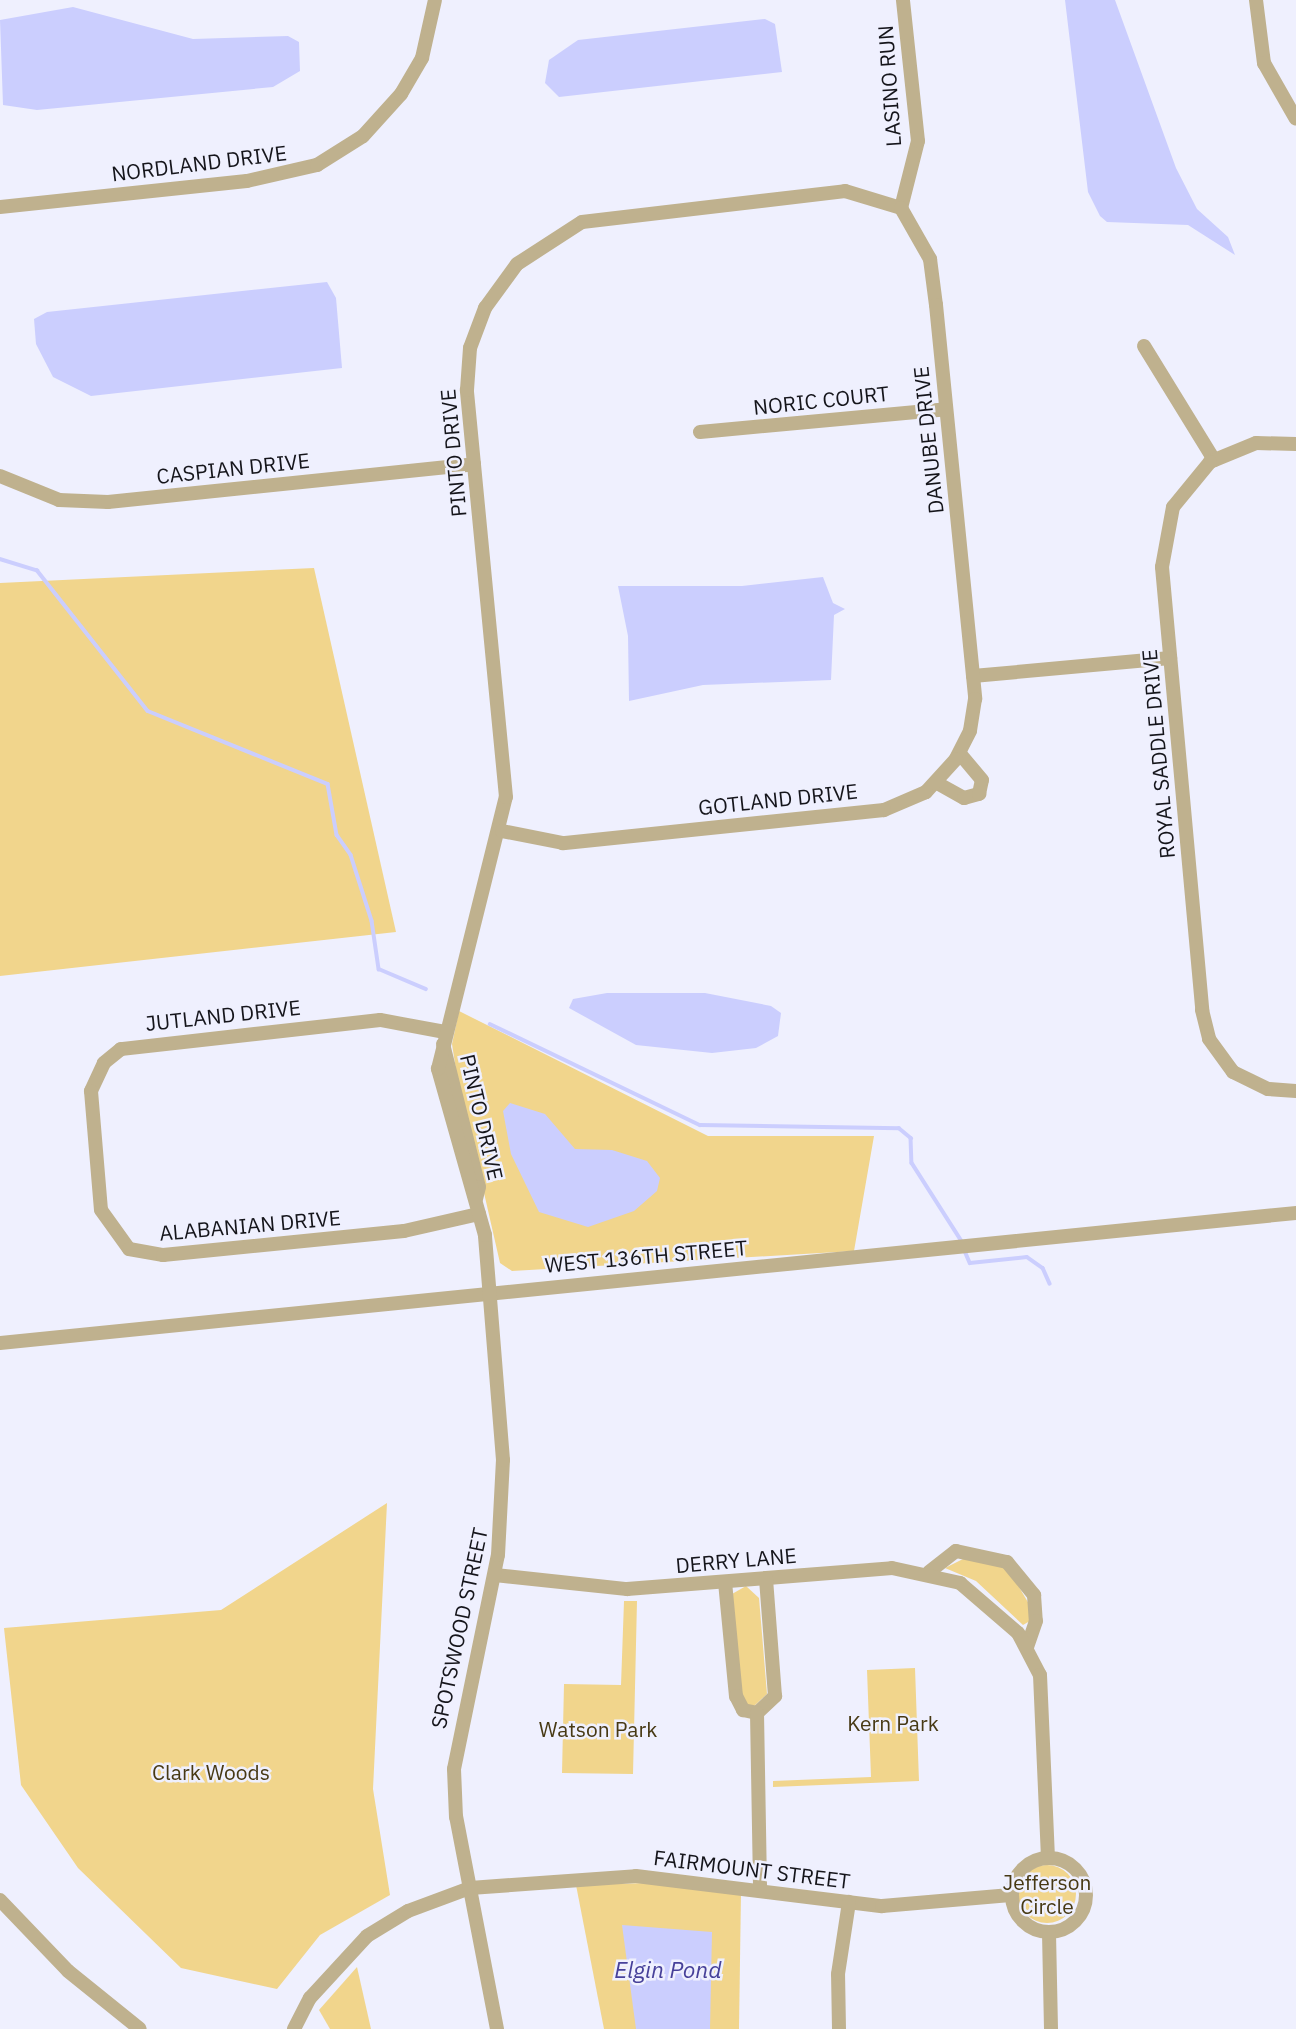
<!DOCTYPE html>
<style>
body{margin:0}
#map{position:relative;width:1296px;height:2029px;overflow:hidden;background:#eff0fe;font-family:"IBM Plex Sans",sans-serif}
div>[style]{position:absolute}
.green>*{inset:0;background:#f1d58c}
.round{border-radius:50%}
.water>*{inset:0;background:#cbcefe}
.stream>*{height:3.5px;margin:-1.75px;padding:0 1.75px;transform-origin:1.75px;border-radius:1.75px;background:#cbcefe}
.minor>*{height:14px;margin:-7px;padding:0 7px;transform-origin:7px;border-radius:7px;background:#bfb18e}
.minor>.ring{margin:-7px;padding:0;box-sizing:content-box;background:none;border:14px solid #bfb18e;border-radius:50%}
span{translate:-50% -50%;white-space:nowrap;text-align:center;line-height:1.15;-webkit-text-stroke:5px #eff0fe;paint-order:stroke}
.street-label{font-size:21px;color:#15151b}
.park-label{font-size:21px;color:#473914}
.water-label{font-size:23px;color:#47419a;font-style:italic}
</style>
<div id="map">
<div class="green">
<div style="clip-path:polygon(314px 568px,396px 932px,0 976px,0 583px)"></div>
<div style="clip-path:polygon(459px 1011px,708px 1136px,874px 1136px,854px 1251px,512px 1271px,500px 1263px,456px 1070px,452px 1044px)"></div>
<div style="clip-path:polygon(387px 1503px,373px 1789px,390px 1895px,320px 1935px,277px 1989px,181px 1968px,78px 1868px,21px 1785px,4px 1628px,221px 1610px)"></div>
<div style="clip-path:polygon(971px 1555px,1009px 1570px,1029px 1604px,1030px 1621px,1023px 1625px,976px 1581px,945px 1568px)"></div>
<div style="clip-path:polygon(746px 1586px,759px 1598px,767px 1694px,753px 1707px,741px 1701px,732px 1594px)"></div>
<div style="clip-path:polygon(624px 1601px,637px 1601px,633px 1774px,562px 1773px,564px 1684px,621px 1685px)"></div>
<div style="clip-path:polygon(915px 1668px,919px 1781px,773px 1787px,773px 1781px,871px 1777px,867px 1670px)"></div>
<div class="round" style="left:1018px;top:1865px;width:58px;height:58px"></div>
<div style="clip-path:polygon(646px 1883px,741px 1892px,739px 2029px,604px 2029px,576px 1885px)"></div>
<div style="clip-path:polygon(357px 1967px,371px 2029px,330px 2029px,319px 2010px)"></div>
</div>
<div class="water">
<div style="clip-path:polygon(1065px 0,1115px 0,1176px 168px,1197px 209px,1228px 237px,1235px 255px,1188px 225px,1107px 222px,1100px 216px,1088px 192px)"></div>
<div style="clip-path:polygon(73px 7px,193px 39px,288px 36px,299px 42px,300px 71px,273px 87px,37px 110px,3px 105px,0 20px)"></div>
<div style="clip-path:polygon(765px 19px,775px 24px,782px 72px,559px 97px,545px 83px,549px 60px,578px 40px)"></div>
<div style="clip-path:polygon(327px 282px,336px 298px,342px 368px,91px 396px,53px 377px,36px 344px,34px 319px,47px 312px)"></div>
<div style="clip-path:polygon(823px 577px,833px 603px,845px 609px,834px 615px,831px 680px,703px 685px,629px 701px,628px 636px,618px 586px,742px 586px)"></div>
<div style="clip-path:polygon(607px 993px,705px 993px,771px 1006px,781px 1013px,778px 1036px,756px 1048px,712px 1053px,636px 1045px,569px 1008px,573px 999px)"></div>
<div style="clip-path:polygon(510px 1103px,545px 1114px,575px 1149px,612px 1150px,647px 1161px,660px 1178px,657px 1191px,634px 1211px,588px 1227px,539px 1212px,511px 1154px,503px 1111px)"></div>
<div style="clip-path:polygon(622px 1925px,712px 1932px,710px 2029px,636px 2029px)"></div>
</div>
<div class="stream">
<div style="left:0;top:559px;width:39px;rotate:17deg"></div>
<div style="left:37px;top:570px;width:179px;rotate:51.8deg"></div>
<div style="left:148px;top:711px;width:194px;rotate:22.1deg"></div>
<div style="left:328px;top:784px;width:52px;rotate:80deg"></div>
<div style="left:337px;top:835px;width:24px;rotate:55deg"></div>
<div style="left:351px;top:855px;width:69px;rotate:72.3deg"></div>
<div style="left:372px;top:921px;width:49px;rotate:81.7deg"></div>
<div style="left:379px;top:969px;width:51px;rotate:23.1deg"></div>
<div style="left:490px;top:1024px;width:233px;rotate:25.7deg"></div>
<div style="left:700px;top:1125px;width:199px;rotate:0.9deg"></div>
<div style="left:899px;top:1128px;width:16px;rotate:40deg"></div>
<div style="left:911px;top:1138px;width:25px;rotate:88deg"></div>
<div style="left:912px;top:1163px;width:95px;rotate:57.5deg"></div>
<div style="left:965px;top:1251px;width:13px;rotate:67deg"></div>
<div style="left:970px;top:1263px;width:57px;rotate:-6deg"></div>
<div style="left:1027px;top:1257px;width:19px;rotate:35deg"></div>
<div style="left:1043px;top:1268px;width:17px;rotate:66deg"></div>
</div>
<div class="minor">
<div style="left:1256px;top:0;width:64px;rotate:82.8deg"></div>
<div style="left:1264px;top:63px;width:64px;rotate:60.3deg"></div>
<div style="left:0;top:207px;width:248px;rotate:-6deg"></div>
<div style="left:247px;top:181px;width:72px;rotate:-12.9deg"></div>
<div style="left:317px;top:165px;width:54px;rotate:-32.2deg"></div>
<div style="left:363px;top:136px;width:57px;rotate:-47.9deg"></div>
<div style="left:401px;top:94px;width:42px;rotate:-59.7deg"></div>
<div style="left:422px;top:58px;width:59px;rotate:-77.4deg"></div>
<div style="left:901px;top:208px;width:69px;rotate:-75.8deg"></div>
<div style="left:918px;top:141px;width:142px;rotate:-96.1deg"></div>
<div style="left:1144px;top:346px;width:134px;rotate:58.4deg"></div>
<div style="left:700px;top:432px;width:247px;rotate:-5.3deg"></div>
<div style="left:1296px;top:444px;width:40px;rotate:-178.6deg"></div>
<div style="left:1256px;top:443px;width:50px;rotate:157.6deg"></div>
<div style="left:1210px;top:462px;width:58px;rotate:129.4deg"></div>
<div style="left:1173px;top:507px;width:61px;rotate:100.4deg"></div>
<div style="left:1162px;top:567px;width:445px;rotate:84.8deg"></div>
<div style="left:1202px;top:1010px;width:30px;rotate:76deg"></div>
<div style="left:1209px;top:1039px;width:41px;rotate:54deg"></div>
<div style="left:1233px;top:1072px;width:39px;rotate:26deg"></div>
<div style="left:1268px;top:1089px;width:28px;rotate:4deg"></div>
<div style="left:0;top:476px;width:64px;rotate:22.1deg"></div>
<div style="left:59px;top:500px;width:49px;rotate:2.3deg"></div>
<div style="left:108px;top:502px;width:368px;rotate:-5.9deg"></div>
<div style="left:973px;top:676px;width:198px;rotate:-5.2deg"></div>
<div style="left:937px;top:783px;width:31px;rotate:29deg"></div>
<div style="left:964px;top:798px;width:16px;rotate:-15deg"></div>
<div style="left:979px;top:794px;width:14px;rotate:-78deg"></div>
<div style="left:982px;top:780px;width:34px;rotate:-130deg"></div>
<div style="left:445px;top:1032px;width:66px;rotate:-169.5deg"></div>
<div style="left:380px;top:1020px;width:261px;rotate:173.6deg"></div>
<div style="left:121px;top:1049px;width:22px;rotate:141deg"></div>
<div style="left:104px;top:1063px;width:31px;rotate:115deg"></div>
<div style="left:91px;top:1091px;width:119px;rotate:85.2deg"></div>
<div style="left:101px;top:1210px;width:48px;rotate:54.3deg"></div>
<div style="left:129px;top:1249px;width:35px;rotate:10deg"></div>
<div style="left:163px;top:1255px;width:242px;rotate:-5.7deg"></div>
<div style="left:404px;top:1231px;width:77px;rotate:-12.8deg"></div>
<div style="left:443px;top:1044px;width:147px;rotate:75.9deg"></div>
<div style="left:479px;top:1187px;width:12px;rotate:104deg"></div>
<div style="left:0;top:1343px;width:1303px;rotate:-5.73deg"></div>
<div style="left:929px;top:1572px;width:34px;rotate:-38deg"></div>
<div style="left:956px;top:1551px;width:52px;rotate:12.2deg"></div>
<div style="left:1007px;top:1562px;width:43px;rotate:50.7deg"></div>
<div style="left:1034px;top:1595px;width:26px;rotate:86deg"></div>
<div style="left:1036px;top:1621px;width:28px;rotate:109deg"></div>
<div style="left:495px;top:1575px;width:133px;rotate:6.1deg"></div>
<div style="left:627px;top:1589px;width:266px;rotate:-4.5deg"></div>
<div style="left:892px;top:1568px;width:70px;rotate:12.4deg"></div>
<div style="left:960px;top:1583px;width:77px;rotate:40.8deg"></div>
<div style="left:1018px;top:1633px;width:47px;rotate:62.4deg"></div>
<div style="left:1040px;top:1675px;width:183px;rotate:87.5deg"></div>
<div style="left:725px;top:1582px;width:115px;rotate:84.5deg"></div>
<div style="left:736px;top:1696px;width:16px;rotate:63deg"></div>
<div style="left:743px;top:1710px;width:14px;rotate:12deg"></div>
<div style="left:757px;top:1713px;width:25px;rotate:-43deg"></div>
<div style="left:775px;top:1696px;width:118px;rotate:-94.4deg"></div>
<div style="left:757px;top:1713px;width:174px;rotate:89deg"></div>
<div class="ring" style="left:1012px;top:1858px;width:60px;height:60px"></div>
<div style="left:0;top:1900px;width:98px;rotate:46.2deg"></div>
<div style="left:68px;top:1971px;width:92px;rotate:38.9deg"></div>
<div style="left:1049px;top:1933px;width:96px;rotate:88.8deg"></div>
<div style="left:294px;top:2029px;width:35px;rotate:-63deg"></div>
<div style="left:310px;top:1998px;width:84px;rotate:-47.4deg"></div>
<div style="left:367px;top:1936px;width:48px;rotate:-31.4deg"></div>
<div style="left:408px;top:1911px;width:66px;rotate:-20.4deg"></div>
<div style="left:470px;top:1888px;width:166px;rotate:-4.1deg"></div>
<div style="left:636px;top:1876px;width:248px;rotate:7deg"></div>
<div style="left:882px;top:1906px;width:129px;rotate:-4.9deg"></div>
<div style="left:497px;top:2029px;width:216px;rotate:-100.9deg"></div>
<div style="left:456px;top:1817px;width:48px;rotate:-92.4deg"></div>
<div style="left:454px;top:1769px;width:218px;rotate:-78.4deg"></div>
<div style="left:498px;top:1555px;width:95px;rotate:-87deg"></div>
<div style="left:503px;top:1460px;width:226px;rotate:-94.6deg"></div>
<div style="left:485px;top:1235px;width:173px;rotate:-105.8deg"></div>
<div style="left:438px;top:1069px;width:280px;rotate:-76deg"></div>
<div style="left:506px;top:797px;width:409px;rotate:-95.5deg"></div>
<div style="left:467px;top:390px;width:42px;rotate:-85.9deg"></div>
<div style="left:470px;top:348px;width:43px;rotate:-69.4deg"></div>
<div style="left:485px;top:308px;width:54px;rotate:-54deg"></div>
<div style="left:517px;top:264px;width:77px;rotate:-32.9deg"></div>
<div style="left:582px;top:222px;width:265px;rotate:-6.7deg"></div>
<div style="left:845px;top:191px;width:59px;rotate:16.9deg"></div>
<div style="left:901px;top:208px;width:59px;rotate:60.4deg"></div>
<div style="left:930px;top:259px;width:46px;rotate:82.6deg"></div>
<div style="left:936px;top:305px;width:396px;rotate:84.3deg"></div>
<div style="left:975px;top:699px;width:32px;rotate:99deg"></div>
<div style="left:970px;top:731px;width:31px;rotate:117deg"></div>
<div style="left:956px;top:759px;width:45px;rotate:132.3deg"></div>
<div style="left:926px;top:792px;width:46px;rotate:156.8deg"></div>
<div style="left:884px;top:810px;width:323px;rotate:174.1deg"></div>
<div style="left:563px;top:843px;width:62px;rotate:-168.9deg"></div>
<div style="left:839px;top:2029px;width:55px;rotate:-91deg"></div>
<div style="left:838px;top:1974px;width:73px;rotate:-81.3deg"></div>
</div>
<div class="street-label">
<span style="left:889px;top:86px;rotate:-94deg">LASINO RUN</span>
<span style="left:199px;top:163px;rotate:-7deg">NORDLAND DRIVE</span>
<span style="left:821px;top:400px;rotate:-6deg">NORIC COURT</span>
<span style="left:928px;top:440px;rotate:-96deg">DANUBE DRIVE</span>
<span style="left:453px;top:453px;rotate:-95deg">PINTO DRIVE</span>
<span style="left:233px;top:468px;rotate:-6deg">CASPIAN DRIVE</span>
<span style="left:1158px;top:754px;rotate:-95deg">ROYAL SADDLE DRIVE</span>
<span style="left:778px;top:799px;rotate:-6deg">GOTLAND DRIVE</span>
<span style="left:223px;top:1015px;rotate:-6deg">JUTLAND DRIVE</span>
<span style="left:482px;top:1117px;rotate:77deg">PINTO DRIVE</span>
<span style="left:250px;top:1225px;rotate:-5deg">ALABANIAN DRIVE</span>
<span style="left:646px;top:1256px;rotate:-5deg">WEST 136TH STREET</span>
<span style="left:736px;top:1560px;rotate:-5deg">DERRY LANE</span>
<span style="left:459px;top:1628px;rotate:-78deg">SPOTSWOOD STREET</span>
<span style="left:752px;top:1869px;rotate:7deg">FAIRMOUNT STREET</span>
</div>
<div class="park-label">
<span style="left:893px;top:1723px">Kern Park</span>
<span style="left:598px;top:1729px">Watson Park</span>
<span style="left:211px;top:1772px">Clark Woods</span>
<span style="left:1047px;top:1894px">Jefferson<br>Circle</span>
</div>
<div class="water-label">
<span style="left:668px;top:1969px">Elgin Pond</span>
</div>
</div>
